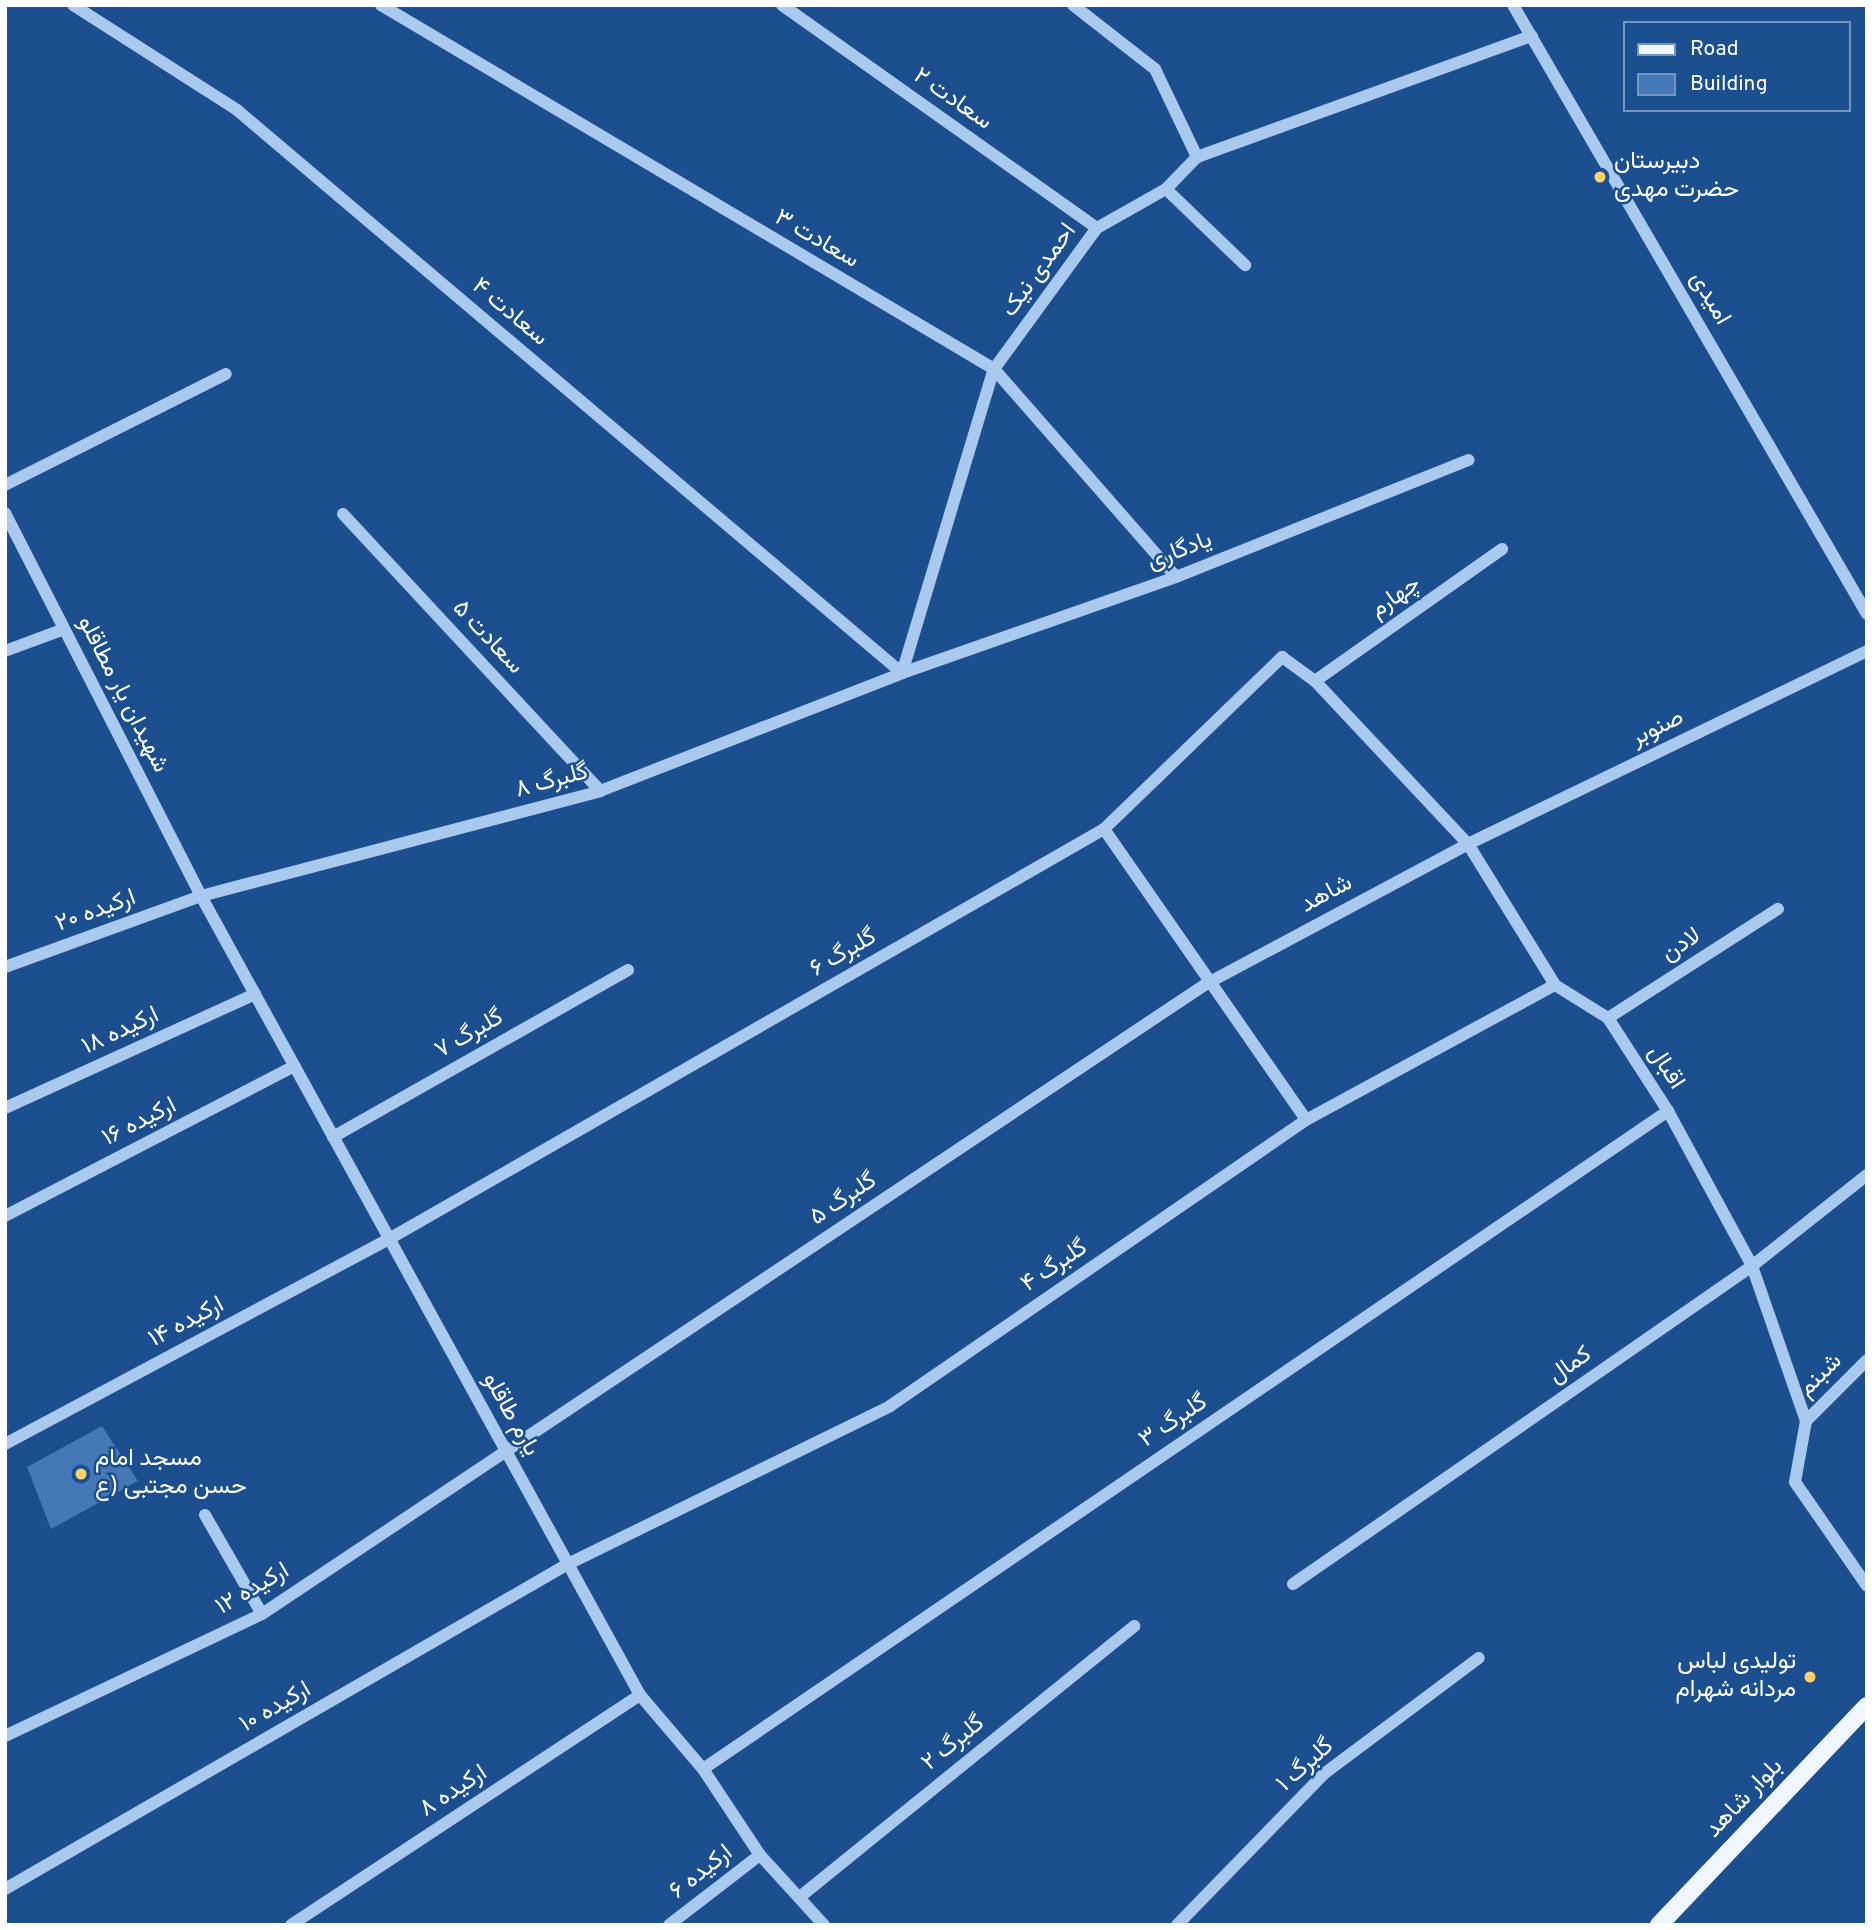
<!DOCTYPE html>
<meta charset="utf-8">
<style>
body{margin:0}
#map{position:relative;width:1872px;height:1930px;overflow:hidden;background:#1b4f8f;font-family:Overpass,Vazirmatn,sans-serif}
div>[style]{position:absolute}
.building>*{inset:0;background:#4478b7}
.minor>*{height:12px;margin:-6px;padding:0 6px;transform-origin:6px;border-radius:6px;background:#a9c9ee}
.major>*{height:18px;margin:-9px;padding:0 9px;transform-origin:9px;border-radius:9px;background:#f0f6ff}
.dots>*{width:19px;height:19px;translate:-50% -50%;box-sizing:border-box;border:4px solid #1b4f8f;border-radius:50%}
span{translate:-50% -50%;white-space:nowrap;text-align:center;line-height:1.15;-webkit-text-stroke:5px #1b4f8f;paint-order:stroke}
.street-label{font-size:24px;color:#fff}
.poi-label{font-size:24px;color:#fff}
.left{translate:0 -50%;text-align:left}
.right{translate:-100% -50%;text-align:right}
.frame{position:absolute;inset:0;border:7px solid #fff;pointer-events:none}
.legend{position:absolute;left:1623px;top:21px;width:228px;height:91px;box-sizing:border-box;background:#1b4f8f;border:2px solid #7695bc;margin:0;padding:9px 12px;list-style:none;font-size:21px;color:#fff}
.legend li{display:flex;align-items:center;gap:14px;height:35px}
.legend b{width:35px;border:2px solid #7695bc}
</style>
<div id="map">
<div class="building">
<div style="clip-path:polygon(102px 1426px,138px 1481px,51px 1529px,27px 1467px)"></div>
</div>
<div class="minor">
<div style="left:73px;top:5px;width:195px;rotate:32.6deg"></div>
<div style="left:237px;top:110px;width:871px;rotate:40.25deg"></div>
<div style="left:381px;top:5px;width:713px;rotate:30.7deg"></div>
<div style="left:994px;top:369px;width:276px;rotate:48.8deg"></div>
<div style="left:782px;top:5px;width:386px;rotate:35.3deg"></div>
<div style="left:1073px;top:5px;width:104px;rotate:38deg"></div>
<div style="left:1155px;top:69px;width:98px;rotate:64.5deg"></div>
<div style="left:1513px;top:5px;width:704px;rotate:59.83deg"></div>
<div style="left:1166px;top:189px;width:110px;rotate:43.9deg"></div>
<div style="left:5px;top:485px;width:247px;rotate:-26.7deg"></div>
<div style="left:5px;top:513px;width:430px;rotate:62.9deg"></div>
<div style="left:201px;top:896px;width:912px;rotate:61.21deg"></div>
<div style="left:640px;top:1695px;width:97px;rotate:49.6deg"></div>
<div style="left:703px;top:1769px;width:103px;rotate:56.5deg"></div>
<div style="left:760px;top:1855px;width:95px;rotate:47.6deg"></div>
<div style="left:343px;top:514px;width:378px;rotate:47.1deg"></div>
<div style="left:5px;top:651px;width:63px;rotate:-20.4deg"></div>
<div style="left:902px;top:673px;width:318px;rotate:-73.2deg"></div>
<div style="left:994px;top:369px;width:175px;rotate:-53.9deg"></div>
<div style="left:1097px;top:228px;width:79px;rotate:-29.5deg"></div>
<div style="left:1166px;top:189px;width:45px;rotate:-45.9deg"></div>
<div style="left:1197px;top:157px;width:356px;rotate:-19.9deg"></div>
<div style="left:1315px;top:681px;width:229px;rotate:-35.2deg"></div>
<div style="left:1104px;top:829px;width:354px;rotate:55.2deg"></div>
<div style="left:5px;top:967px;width:208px;rotate:-19.9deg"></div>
<div style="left:201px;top:896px;width:413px;rotate:-14.7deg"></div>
<div style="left:600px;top:791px;width:324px;rotate:-21.3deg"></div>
<div style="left:902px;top:673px;width:290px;rotate:-19.3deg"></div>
<div style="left:1176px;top:577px;width:315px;rotate:-21.8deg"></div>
<div style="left:1608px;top:1018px;width:202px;rotate:-32.7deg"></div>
<div style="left:5px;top:1108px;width:275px;rotate:-24.5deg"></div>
<div style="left:333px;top:1137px;width:339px;rotate:-29.5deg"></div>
<div style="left:5px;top:1216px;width:326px;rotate:-27.4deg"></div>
<div style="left:1806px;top:1421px;width:86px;rotate:-45deg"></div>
<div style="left:5px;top:1444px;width:435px;rotate:-28.1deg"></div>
<div style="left:389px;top:1239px;width:824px;rotate:-29.83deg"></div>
<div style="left:1104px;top:829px;width:248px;rotate:-44deg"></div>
<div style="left:1282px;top:657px;width:41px;rotate:36deg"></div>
<div style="left:1315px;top:681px;width:224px;rotate:46.8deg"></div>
<div style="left:1468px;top:844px;width:166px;rotate:58.3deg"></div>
<div style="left:1555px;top:985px;width:62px;rotate:31.9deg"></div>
<div style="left:1608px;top:1018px;width:111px;rotate:57.2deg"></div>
<div style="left:1668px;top:1111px;width:176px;rotate:61.5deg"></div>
<div style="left:1752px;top:1266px;width:164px;rotate:70.8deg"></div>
<div style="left:1806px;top:1421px;width:62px;rotate:100.2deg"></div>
<div style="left:1795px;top:1482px;width:126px;rotate:55.3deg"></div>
<div style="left:205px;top:1515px;width:114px;rotate:60.1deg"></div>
<div style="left:1293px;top:1584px;width:558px;rotate:-34.71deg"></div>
<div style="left:1752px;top:1266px;width:147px;rotate:-38.4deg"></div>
<div style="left:5px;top:1736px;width:284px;rotate:-25.4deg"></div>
<div style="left:262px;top:1614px;width:1135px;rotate:-33.72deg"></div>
<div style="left:1206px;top:984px;width:297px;rotate:-28.1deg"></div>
<div style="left:1468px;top:844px;width:443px;rotate:-25.8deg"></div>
<div style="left:703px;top:1769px;width:1168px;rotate:-34.29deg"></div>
<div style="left:5px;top:1889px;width:650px;rotate:-30deg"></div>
<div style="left:568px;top:1564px;width:359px;rotate:-26.1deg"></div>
<div style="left:890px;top:1406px;width:505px;rotate:-34.51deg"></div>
<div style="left:1306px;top:1120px;width:283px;rotate:-28.5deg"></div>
<div style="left:801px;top:1896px;width:429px;rotate:-39deg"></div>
<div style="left:291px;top:1925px;width:418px;rotate:-33.4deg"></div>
<div style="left:669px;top:1925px;width:115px;rotate:-37.6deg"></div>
<div style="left:1177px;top:1925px;width:212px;rotate:-45.8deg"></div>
<div style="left:1325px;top:1773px;width:192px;rotate:-36.8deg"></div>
</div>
<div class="major">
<div style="left:1659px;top:1925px;width:302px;rotate:-46.5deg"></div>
</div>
<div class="dots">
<div style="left:1600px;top:177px;background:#ffd166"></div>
<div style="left:81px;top:1474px;background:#ffd166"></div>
<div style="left:1810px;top:1677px;background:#ffd166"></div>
</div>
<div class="street-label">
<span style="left:952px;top:100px;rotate:35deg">سعادت ۲</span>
<span style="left:816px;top:240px;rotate:30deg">سعادت ۳</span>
<span style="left:1040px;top:271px;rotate:-54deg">احمدی نیک</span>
<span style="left:1709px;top:299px;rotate:60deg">امیدی</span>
<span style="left:509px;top:313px;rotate:40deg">سعادت ۴</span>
<span style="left:1180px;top:552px;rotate:-21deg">یادگاری</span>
<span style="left:1396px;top:598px;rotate:-35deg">چهارم</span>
<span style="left:487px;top:638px;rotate:47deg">سعادت ۵</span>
<span style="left:122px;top:695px;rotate:63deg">شهیدان یار مطاقلو</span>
<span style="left:1658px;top:729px;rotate:-26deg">صنوبر</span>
<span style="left:552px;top:782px;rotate:-15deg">گلبرگ ۸</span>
<span style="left:1327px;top:895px;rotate:-28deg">شاهد</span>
<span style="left:96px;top:912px;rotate:-20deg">ارکیده ۲۰</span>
<span style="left:1682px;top:946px;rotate:-33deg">لادن</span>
<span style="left:844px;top:954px;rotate:-30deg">گلبرگ ۶</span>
<span style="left:121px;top:1032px;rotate:-25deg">ارکیده ۱۸</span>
<span style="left:470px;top:1035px;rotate:-30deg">گلبرگ ۷</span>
<span style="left:1665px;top:1068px;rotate:57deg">اقبال</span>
<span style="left:140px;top:1123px;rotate:-27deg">ارکیده ۱۶</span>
<span style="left:844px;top:1200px;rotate:-34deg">گلبرگ ۵</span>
<span style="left:1055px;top:1267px;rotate:-34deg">گلبرگ ۴</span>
<span style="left:187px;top:1323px;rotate:-28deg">ارکیده ۱۴</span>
<span style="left:1571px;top:1366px;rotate:-35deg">کمال</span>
<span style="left:1821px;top:1376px;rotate:-45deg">شبنم</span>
<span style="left:510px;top:1415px;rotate:61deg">یارم طاقلو</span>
<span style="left:1174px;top:1422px;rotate:-34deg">گلبرگ ۳</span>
<span style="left:253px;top:1590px;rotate:-30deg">ارکیده ۱۲</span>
<span style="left:276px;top:1708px;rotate:-30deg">ارکیده ۱۰</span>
<span style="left:954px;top:1744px;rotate:-39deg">گلبرگ ۲</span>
<span style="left:1306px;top:1766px;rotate:-42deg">گلبرگ ۱</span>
<span style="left:454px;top:1792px;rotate:-33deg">ارکیده ۸</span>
<span style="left:1745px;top:1799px;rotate:-46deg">بلوار شاهد</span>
<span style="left:702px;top:1873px;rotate:-38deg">ارکیده ۶</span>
</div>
<div class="poi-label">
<span class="left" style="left:1614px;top:177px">دبیرستان<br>حضرت مهدی</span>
<span class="left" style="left:95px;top:1474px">مسجد امام<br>حسن مجتبی (ع</span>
<span class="right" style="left:1796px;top:1677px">تولیدی لباس<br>مردانه شهرام</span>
</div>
<div class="frame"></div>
<ul class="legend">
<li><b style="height:9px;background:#f0f6ff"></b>Road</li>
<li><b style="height:19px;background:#4478b7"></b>Building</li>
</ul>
</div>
